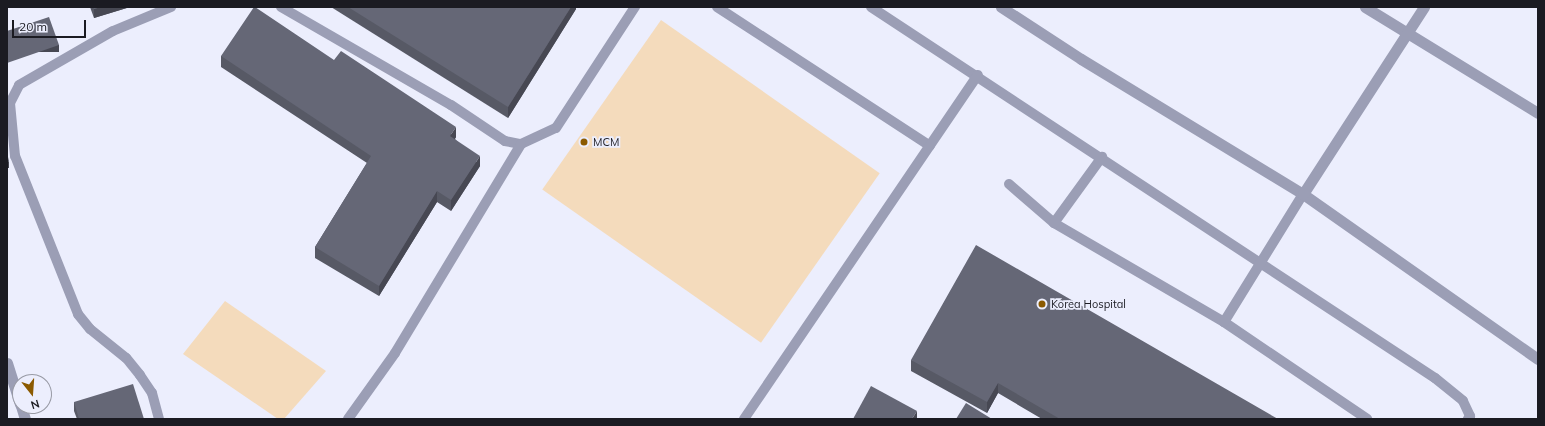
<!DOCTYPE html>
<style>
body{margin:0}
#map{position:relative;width:1545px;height:426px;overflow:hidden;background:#eceefd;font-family:Mulish,sans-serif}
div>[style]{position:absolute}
.green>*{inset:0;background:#f4dbbc;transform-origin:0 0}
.service>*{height:10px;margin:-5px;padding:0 5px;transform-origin:5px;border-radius:5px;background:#9b9eb5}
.minor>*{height:11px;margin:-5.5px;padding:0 5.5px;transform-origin:5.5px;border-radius:5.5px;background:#9b9eb5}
.wall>*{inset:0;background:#575965}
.shaded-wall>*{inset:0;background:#474853;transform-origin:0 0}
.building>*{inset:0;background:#656776}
.dots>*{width:11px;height:11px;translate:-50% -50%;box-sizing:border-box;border:2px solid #eceefd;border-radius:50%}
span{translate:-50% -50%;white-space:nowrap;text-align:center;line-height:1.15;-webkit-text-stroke:3.5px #eceefd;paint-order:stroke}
.poi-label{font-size:11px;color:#1b1b22}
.left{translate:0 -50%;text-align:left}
.frame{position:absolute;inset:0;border:8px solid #1b1b22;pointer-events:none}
.north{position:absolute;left:12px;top:374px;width:40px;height:40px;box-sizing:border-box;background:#eceefd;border:1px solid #989aa5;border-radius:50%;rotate:163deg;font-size:11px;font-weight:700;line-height:16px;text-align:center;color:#1b1b22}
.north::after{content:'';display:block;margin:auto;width:14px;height:18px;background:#8b5a01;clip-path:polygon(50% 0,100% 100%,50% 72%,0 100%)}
.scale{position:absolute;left:12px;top:20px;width:74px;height:18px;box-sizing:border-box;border:2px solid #1b1b22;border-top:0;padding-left:5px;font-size:12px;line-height:14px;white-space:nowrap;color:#1b1b22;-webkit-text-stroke:3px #eceefd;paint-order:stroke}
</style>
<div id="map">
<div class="green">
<div style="left:661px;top:20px;width:267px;height:207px;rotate:35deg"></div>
<div style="clip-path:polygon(225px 301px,326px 371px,284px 419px,278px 419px,183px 354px)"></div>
</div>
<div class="service">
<div style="left:281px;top:7px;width:196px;rotate:30deg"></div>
<div style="left:451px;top:105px;width:65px;rotate:33.7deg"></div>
<div style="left:505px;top:141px;width:16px;rotate:11deg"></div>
<div style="left:521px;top:144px;width:38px;rotate:-25deg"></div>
<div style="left:556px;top:128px;width:145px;rotate:-56.9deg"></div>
<div style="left:717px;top:7px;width:254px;rotate:33.1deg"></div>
<div style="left:871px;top:7px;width:675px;rotate:33.34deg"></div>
<div style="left:1435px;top:378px;width:36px;rotate:39deg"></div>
<div style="left:1463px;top:401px;width:17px;rotate:65deg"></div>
<div style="left:1470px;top:416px;width:4px;rotate:124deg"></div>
<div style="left:1009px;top:184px;width:60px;rotate:40.9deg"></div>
<div style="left:1054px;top:223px;width:197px;rotate:30.2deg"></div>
<div style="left:1224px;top:322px;width:173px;rotate:34.1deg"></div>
<div style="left:1054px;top:223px;width:82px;rotate:-54deg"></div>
<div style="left:1224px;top:322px;width:150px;rotate:-58.3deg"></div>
<div style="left:159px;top:419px;width:27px;rotate:-105deg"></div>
<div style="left:152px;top:393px;width:22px;rotate:-124deg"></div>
<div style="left:140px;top:375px;width:22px;rotate:-129deg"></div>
<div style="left:126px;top:358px;width:46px;rotate:-141.1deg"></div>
<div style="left:90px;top:329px;width:19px;rotate:-129deg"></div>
<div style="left:78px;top:314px;width:170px;rotate:-111.7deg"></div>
<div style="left:15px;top:156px;width:53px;rotate:-95.4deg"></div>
<div style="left:10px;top:103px;width:20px;rotate:-63deg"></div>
<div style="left:19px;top:85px;width:108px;rotate:-29.9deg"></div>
<div style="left:113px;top:31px;width:63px;rotate:-22.5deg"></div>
<div style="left:348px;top:419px;width:81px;rotate:-54.5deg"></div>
<div style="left:395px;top:353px;width:244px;rotate:-58.9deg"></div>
<div style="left:744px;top:419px;width:416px;rotate:-55.8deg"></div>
</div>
<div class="minor">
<div style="left:1001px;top:7px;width:95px;rotate:33deg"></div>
<div style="left:1081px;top:59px;width:260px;rotate:31.3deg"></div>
<div style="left:1303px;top:194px;width:287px;rotate:35.1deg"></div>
<div style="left:1365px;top:7px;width:203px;rotate:31.5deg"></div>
<div style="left:1303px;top:194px;width:223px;rotate:-57.1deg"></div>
<div style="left:7px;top:363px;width:43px;rotate:72.4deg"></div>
<div style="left:21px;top:406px;width:14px;rotate:73deg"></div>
</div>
<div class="wall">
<div style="clip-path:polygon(90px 7px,130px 7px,94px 18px)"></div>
<div style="clip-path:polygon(331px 7px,576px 7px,576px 9px,508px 118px)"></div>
<div style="clip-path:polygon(221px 56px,334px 60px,456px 137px,455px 139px,480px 166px,451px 211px,437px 202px,379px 296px,315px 258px,315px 247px,367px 163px,221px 67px)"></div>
<div style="clip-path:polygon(911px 360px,1278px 419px,1042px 419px,998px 393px,987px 413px,911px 371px)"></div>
<div style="clip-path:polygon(74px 402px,144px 419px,77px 419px,74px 411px)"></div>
</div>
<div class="shaded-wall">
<div style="clip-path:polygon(101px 7px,130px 7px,94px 18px,94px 9px)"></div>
<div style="clip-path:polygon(571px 7px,576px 7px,576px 9px,508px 118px,508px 107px)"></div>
<div style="left:59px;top:45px;width:7px;height:55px;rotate:90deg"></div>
<div style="clip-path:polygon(456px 127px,456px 137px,450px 147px,450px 136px)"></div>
<div style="clip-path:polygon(480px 156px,480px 166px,451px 211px,451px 200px)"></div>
<div style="clip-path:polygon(9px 161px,9px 168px,7px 168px,7px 162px)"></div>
<div style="clip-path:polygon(437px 191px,437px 202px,379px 296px,379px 286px)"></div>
<div style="clip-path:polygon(998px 383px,998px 393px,987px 413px,987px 402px)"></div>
<div style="clip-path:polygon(917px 411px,917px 419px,912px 419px)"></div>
</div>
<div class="building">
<div style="clip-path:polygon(93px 7px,101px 7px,94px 9px)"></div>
<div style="clip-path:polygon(254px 7px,255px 7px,334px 60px,341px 51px,456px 127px,450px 136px,480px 156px,451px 200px,437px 191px,379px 286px,315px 247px,371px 156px,221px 56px)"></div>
<div style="clip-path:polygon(348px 7px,571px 7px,508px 107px)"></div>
<div style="clip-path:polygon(49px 17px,59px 45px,7px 63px,7px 31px)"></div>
<div style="clip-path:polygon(7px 153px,9px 161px,7px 162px)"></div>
<div style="clip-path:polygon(976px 245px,1278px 419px,1060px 419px,998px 383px,987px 402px,911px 360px)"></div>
<div style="clip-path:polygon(133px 384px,144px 419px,79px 419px,74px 402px)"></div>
<div style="clip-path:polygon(871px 386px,917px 411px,912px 419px,853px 419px)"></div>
<div style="clip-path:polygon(966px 403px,992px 419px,956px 419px)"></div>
</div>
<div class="dots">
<div style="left:584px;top:142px;background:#8b5a01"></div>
<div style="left:1042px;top:304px;background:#8b5a01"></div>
</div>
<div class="poi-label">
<span class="left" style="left:593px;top:142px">MCM</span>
<span class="left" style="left:1051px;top:304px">Korea Hospital</span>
</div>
<div class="frame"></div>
<div class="north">N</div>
<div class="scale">20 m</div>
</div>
